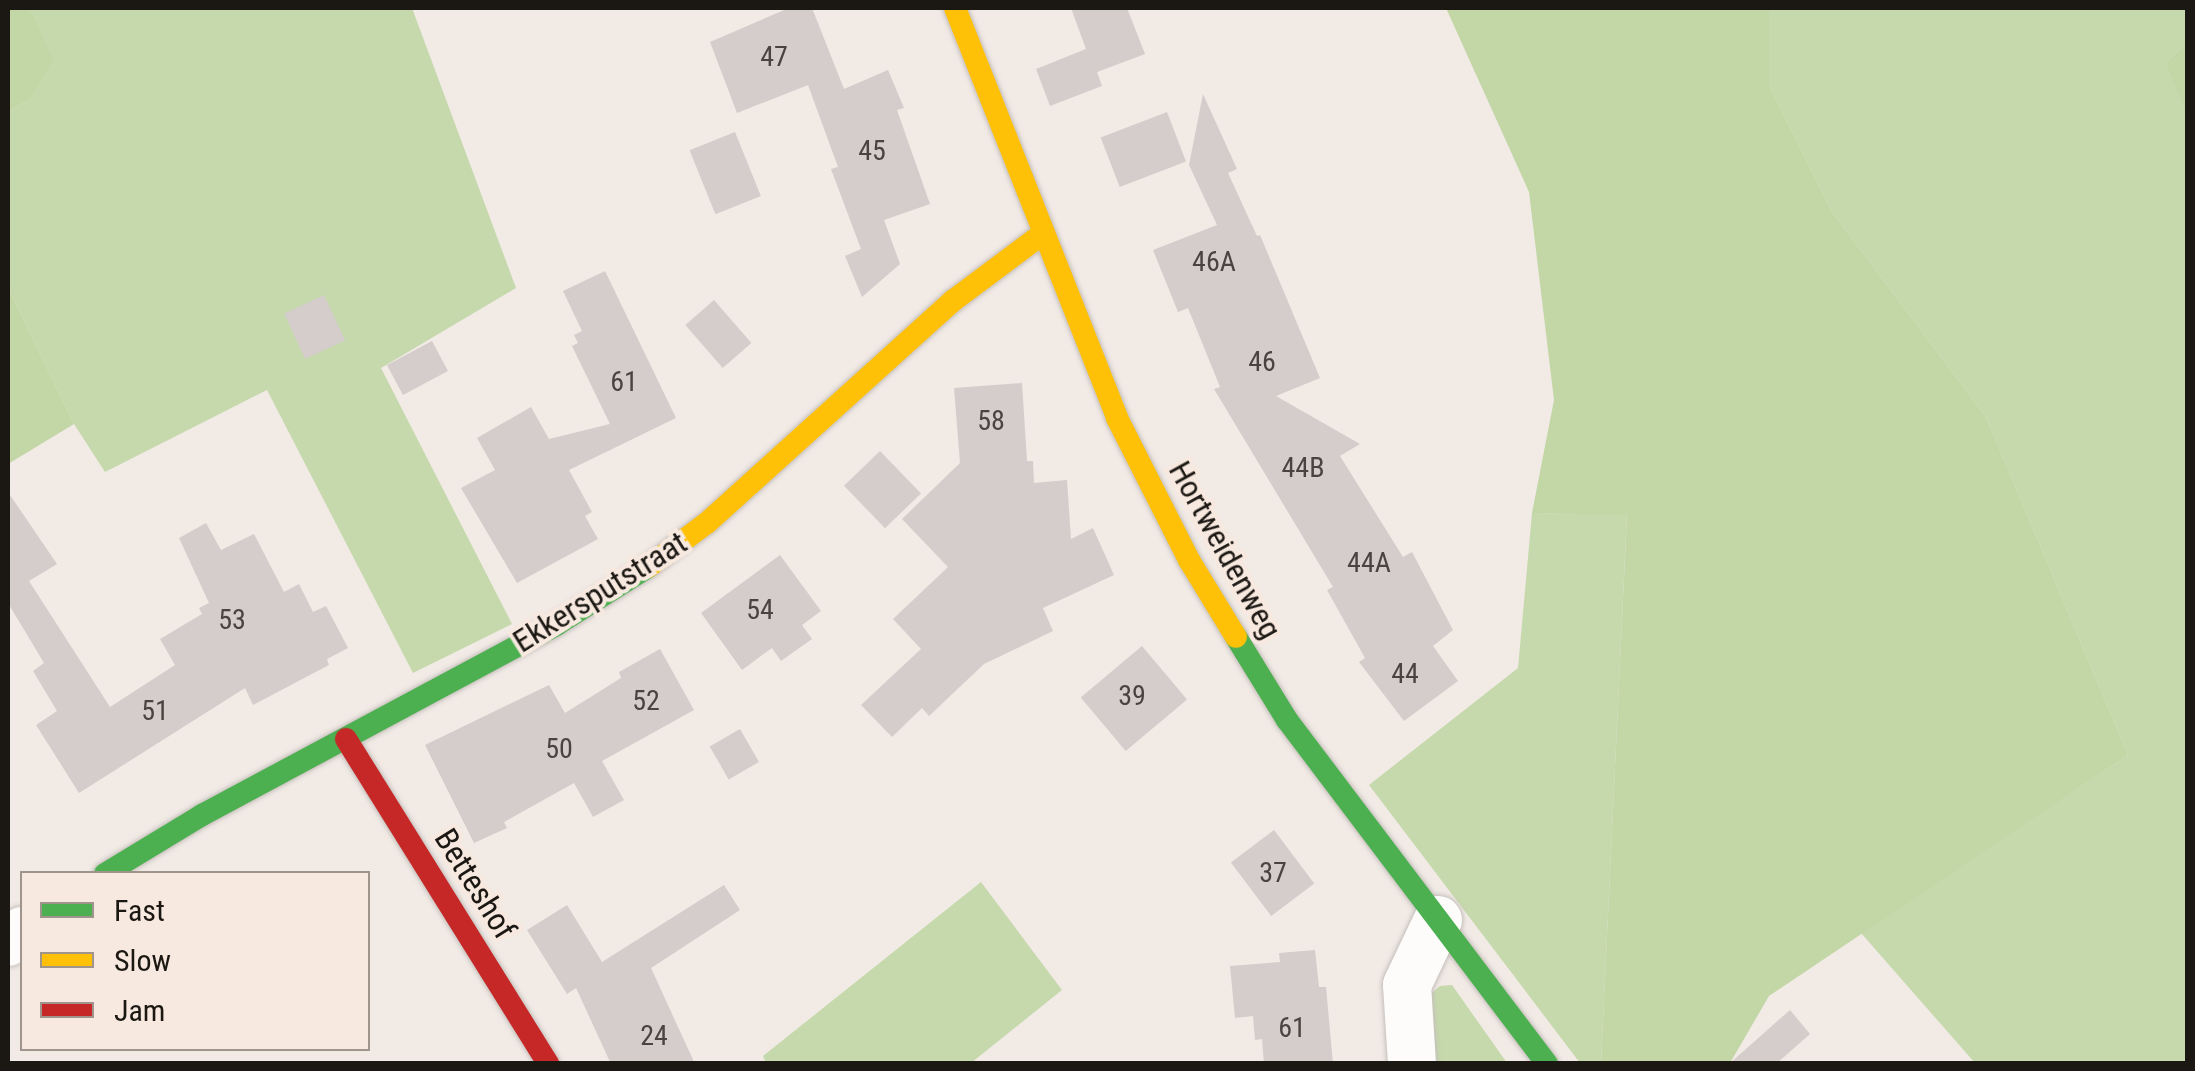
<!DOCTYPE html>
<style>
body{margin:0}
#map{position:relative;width:2195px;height:1071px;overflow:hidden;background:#f1eae5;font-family:"Roboto Condensed",sans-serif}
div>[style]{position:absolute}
.green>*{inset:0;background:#c6d9ac}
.forest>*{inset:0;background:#c2d6a6}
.building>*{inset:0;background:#d4cdcb;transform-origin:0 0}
.roads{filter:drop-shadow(0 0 2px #c5bfbb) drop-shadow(0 0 2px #c5bfbb)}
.street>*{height:48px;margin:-24px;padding:0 24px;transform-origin:24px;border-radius:24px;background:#fdfcfb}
.fast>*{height:22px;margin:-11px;padding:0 11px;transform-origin:11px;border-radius:11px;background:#4caf50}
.slow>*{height:22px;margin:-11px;padding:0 11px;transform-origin:11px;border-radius:11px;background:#ffc107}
.jam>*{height:22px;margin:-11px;padding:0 11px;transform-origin:11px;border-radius:11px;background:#c62828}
span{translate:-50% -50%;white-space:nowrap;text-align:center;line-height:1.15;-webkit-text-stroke:8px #f7e9df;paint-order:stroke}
.number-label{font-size:28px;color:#494441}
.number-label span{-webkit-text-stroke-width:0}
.street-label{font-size:32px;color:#1b1713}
.frame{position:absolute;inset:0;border:10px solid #1b1713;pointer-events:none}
.legend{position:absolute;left:20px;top:871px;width:350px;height:180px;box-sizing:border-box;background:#f7e9df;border:2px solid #9f958d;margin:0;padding:12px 18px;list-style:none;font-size:30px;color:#1b1713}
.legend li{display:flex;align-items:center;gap:20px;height:50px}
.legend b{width:50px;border:2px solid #9f958d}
</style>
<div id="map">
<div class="green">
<div style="clip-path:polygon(25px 8px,412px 8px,516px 288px,381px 368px,512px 624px,413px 673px,267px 390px,105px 472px,74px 424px,8px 288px,8px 112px,30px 99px,32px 14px)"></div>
<div style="clip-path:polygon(1769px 8px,2187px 8px,2187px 43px,2165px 63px,2188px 113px,2187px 1063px,1975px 1063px,1861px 933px,2128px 755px,1986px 417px,1832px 212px,1769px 85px)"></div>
<div style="clip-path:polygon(1532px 513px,1627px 514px,1601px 1063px,1580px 1063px,1369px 785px,1518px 668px)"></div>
<div style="clip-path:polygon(981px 882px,1062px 990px,971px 1063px,766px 1063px,763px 1056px)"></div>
<div style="clip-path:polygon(1452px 985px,1507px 1063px,1425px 1063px,1427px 997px,1440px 986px)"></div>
</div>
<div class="forest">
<div style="clip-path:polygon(8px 8px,25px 8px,32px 13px,53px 60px,30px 99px,8px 112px)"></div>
<div style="clip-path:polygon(1446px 8px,1769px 8px,1769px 85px,1832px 212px,1986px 417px,2128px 755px,1769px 996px,1730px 1063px,1601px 1063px,1627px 515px,1532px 513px,1554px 400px,1529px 192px)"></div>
<div style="clip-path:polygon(2187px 43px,2187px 113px,2165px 63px)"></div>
<div style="clip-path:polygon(8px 288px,74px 424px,8px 464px)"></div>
</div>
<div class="building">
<div style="clip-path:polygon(789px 8px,812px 8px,844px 89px,888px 70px,904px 108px,897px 110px,930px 204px,884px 220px,900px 264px,862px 297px,845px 256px,861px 249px,831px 169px,838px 167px,808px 85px,737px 113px,710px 42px)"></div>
<div style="clip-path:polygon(1071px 8px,1127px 8px,1145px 54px,1097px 72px,1102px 86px,1050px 106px,1036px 69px,1086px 49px)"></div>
<div style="clip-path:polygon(1203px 94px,1237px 169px,1228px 173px,1257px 236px,1260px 235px,1320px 378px,1276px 396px,1360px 444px,1340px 456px,1403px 557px,1412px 552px,1453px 630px,1433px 646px,1458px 681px,1404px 721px,1359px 662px,1365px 658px,1327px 590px,1333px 587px,1214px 389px,1220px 387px,1188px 308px,1178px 312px,1153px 250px,1217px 225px,1189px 165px)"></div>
<div style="left:1167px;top:112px;width:53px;height:71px;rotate:69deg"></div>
<div style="left:735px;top:132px;width:69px;height:49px;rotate:68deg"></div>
<div style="clip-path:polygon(605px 271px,676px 418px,569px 470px,592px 512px,585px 516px,598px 539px,517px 583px,461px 488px,495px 470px,477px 438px,531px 407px,549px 439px,610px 424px,572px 346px,578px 343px,574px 335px,582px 331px,563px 291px)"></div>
<div style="left:324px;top:295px;width:50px;height:44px;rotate:65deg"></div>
<div style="left:714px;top:300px;width:57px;height:38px;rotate:49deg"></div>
<div style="left:432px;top:341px;width:34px;height:51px;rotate:62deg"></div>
<div style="clip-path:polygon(1022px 383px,1027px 461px,1033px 461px,1034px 483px,1067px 480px,1071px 539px,1093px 528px,1114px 575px,1043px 608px,1053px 631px,984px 664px,929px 716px,922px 708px,892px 737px,861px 705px,921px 649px,893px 619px,948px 567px,902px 519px,960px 463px,954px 388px)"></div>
<div style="left:880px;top:451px;width:59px;height:50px;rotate:46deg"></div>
<div style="clip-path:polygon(8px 492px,57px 564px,29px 581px,110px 707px,175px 665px,160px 639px,202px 614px,199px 608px,209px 603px,179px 538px,206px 523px,221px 550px,254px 534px,284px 592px,299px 584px,313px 612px,326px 606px,348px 648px,327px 659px,329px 665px,253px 705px,245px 688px,79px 793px,36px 725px,57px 711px,33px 671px,44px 663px,8px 603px)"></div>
<div style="clip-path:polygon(780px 555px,821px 611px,802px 625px,812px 639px,781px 661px,772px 648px,742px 670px,701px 613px)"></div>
<div style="left:1142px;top:646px;width:70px;height:80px;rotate:50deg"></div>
<div style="clip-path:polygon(660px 649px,694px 710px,602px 761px,624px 800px,593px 817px,574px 783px,504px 822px,507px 828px,474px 843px,425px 745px,549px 685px,565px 713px,621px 678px,619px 672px)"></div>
<div style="left:740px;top:729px;width:38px;height:35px;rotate:60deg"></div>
<div style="left:1274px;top:830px;width:67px;height:54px;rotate:53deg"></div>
<div style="clip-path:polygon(724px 885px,740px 910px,651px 968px,695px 1064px,611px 1064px,576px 988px,567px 994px,527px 930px,567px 905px,602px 962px)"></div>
<div style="clip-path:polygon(1315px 950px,1319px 987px,1326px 987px,1333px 1064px,1264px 1064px,1262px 1039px,1255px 1040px,1253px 1016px,1235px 1018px,1230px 966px,1280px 962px,1279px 953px)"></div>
<div style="clip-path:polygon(1790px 1010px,1810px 1034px,1776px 1064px,1729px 1064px)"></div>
</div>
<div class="roads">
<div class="street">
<div style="left:8px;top:942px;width:18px;rotate:-38deg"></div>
<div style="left:1412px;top:1064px;width:79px;rotate:-93.6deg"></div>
<div style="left:1407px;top:985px;width:72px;rotate:-64.5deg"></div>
</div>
<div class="fast">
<div style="left:1236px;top:637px;width:97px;rotate:58.4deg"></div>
<div style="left:1287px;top:720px;width:431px;rotate:52.9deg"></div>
<div style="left:105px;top:874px;width:114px;rotate:-31.3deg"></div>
<div style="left:202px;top:815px;width:402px;rotate:-28.2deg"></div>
<div style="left:556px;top:625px;width:109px;rotate:-32.2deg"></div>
</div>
<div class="slow">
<div style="left:955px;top:8px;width:441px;rotate:68.4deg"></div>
<div style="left:1117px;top:418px;width:159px;rotate:63.1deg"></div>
<div style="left:1189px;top:560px;width:90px;rotate:58.6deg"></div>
<div style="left:648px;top:567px;width:75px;rotate:-36.9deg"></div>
<div style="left:708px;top:522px;width:331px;rotate:-42.1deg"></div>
<div style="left:954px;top:300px;width:109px;rotate:-36.8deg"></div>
</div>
<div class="jam">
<div style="left:346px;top:739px;width:383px;rotate:58.1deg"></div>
</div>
</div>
<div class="number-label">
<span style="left:774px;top:57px">47</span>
<span style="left:872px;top:151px">45</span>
<span style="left:1214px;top:262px">46A</span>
<span style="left:1262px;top:362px">46</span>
<span style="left:624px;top:382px">61</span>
<span style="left:991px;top:421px">58</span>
<span style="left:1303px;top:468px">44B</span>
<span style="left:1369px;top:563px">44A</span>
<span style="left:760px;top:610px">54</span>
<span style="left:232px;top:620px">53</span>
<span style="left:1405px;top:674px">44</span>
<span style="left:1132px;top:696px">39</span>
<span style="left:646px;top:701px">52</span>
<span style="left:155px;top:711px">51</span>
<span style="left:559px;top:749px">50</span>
<span style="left:1273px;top:873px">37</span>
<span style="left:1292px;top:1028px">61</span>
<span style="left:654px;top:1036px">24</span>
</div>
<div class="street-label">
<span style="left:1225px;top:550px;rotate:61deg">Hortweidenweg</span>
<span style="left:600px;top:592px;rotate:-32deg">Ekkersputstraat</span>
<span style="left:475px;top:884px;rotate:58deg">Betteshof</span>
</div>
<div class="frame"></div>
<ul class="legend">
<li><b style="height:12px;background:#4caf50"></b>Fast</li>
<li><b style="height:12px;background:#ffc107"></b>Slow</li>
<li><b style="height:12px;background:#c62828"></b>Jam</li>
</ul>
</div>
